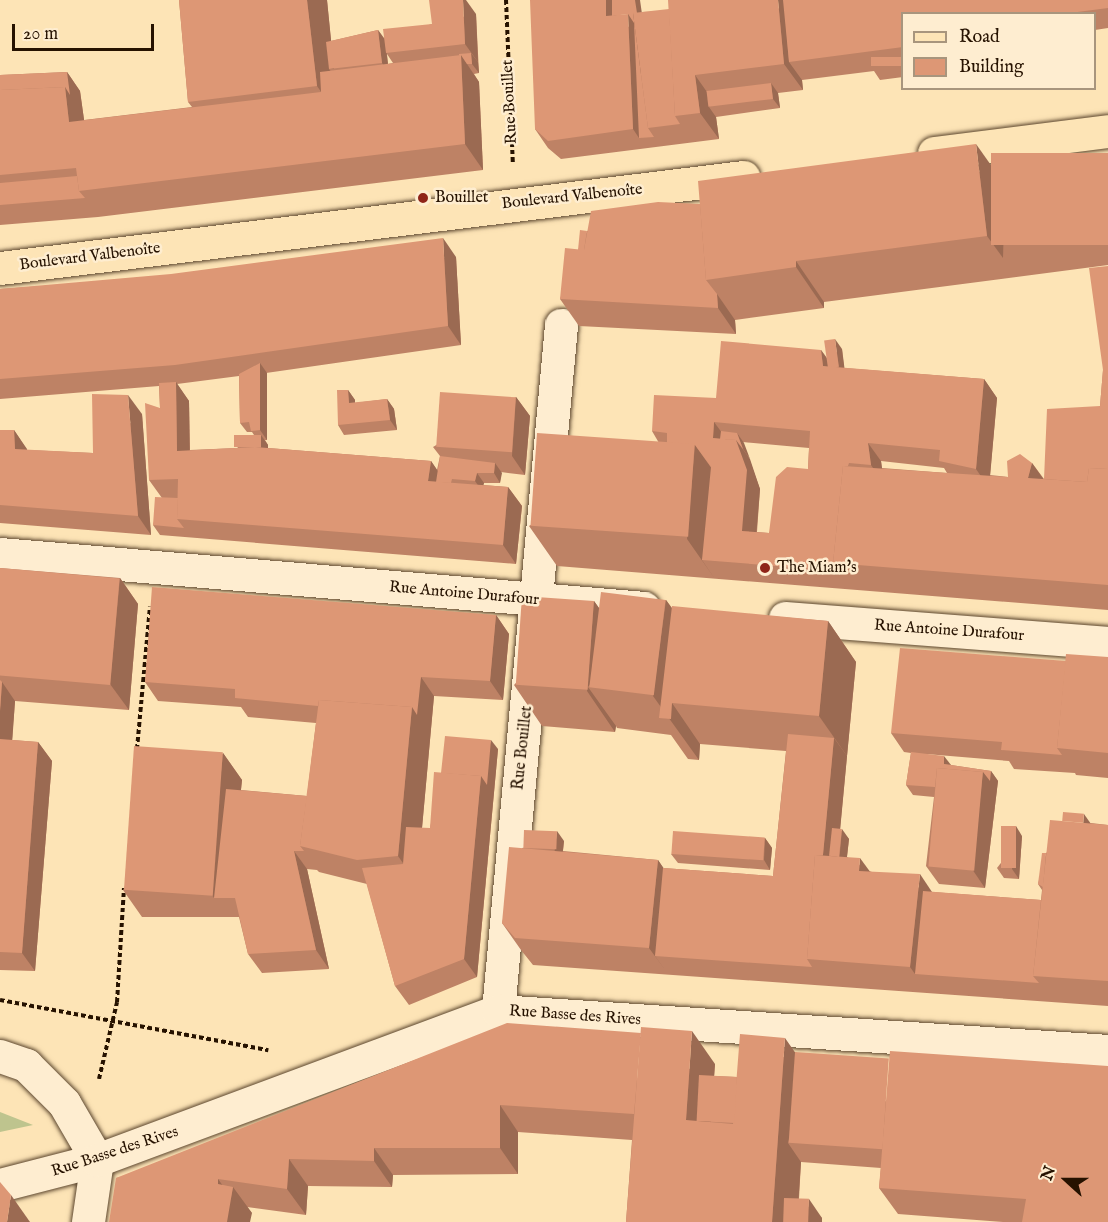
<!DOCTYPE html>
<meta charset="utf-8">
<style>
body{margin:0}
#map{position:relative;width:1108px;height:1222px;overflow:hidden;background:#fde4b6;font-family:"IM FELL English",serif}
div>[style]{position:absolute}
.green>*{inset:0;background:#bec48e}
.path>*{height:4px;margin-top:-2px;transform-origin:0;background:repeating-linear-gradient(90deg,#261200 0 4.5px,transparent 0 7.5px)}
.roads{filter:drop-shadow(0 0 2px #5c462e) drop-shadow(0 0 2px #5c462e)}
.minor>*{height:33px;margin:-16.5px;padding:0 16.5px;transform-origin:16.5px;border-radius:16.5px;background:#feedd0}
.major>*{height:33px;margin:-16.5px;padding:0 16.5px;transform-origin:16.5px;border-radius:16.5px;background:#fde4b6}
.wall>*{inset:0;background:#be8265}
.shaded-wall>*{inset:0;background:#9b6a52}
.building>*{inset:0;background:#dd9775;transform-origin:0 0}
.dots>*{width:16px;height:16px;translate:-50% -50%;box-sizing:border-box;border:3px solid #feedd0;border-radius:50%}
span{translate:-50% -50%;white-space:nowrap;text-align:center;line-height:1.15;-webkit-text-stroke:5px #feedd0;paint-order:stroke}
.street-label{font-size:16px;color:#261200}
.poi-label{font-size:16px;color:#261200}
.left{translate:0 -50%;text-align:left}
.legend{position:absolute;left:901px;top:12px;width:195px;height:78px;box-sizing:border-box;background:#feedd0;border:2px solid #a8957d;margin:0;padding:8px 10px;list-style:none;font-size:18px;color:#261200}
.legend li{display:flex;align-items:center;gap:12px;height:30px}
.legend b{width:30px;border:2px solid #a8957d}
.north{position:absolute;left:1036px;top:1150px;width:60px;height:60px;-webkit-text-stroke:4px #feedd0;paint-order:stroke;rotate:291deg;font-size:16px;font-weight:700;line-height:24px;text-align:center;color:#261200}
.north::after{content:'';display:block;margin:auto;width:21px;height:27px;background:#261200;clip-path:polygon(50% 0,100% 100%,50% 72%,0 100%)}
.scale{position:absolute;left:12px;top:24px;width:142px;height:27px;box-sizing:border-box;border:3px solid #261200;border-top:0;padding-left:8px;font-size:18px;line-height:21px;white-space:nowrap;color:#261200;-webkit-text-stroke:4px #feedd0;paint-order:stroke}
</style>
<div id="map">
<div class="green">
<div style="clip-path:polygon(0 1112px,33px 1125px,0 1132px)"></div>
</div>
<div class="path">
<div style="left:506px;top:0;width:164px;rotate:87.6deg"></div>
<div style="left:137px;top:749px;width:143px;rotate:-84.8deg"></div>
<div style="left:0;top:1000px;width:273px;rotate:10.6deg"></div>
<div style="left:99px;top:1079px;width:79px;rotate:-76.8deg"></div>
<div style="left:117px;top:1002px;width:114px;rotate:-86.5deg"></div>
</div>
<div class="roads">
<div class="minor">
<div style="left:0;top:554px;width:646px;rotate:4.79deg"></div>
<div style="left:785px;top:618px;width:324px;rotate:4.4deg"></div>
<div style="left:498px;top:1011px;width:689px;rotate:-84.75deg"></div>
<div style="left:0;top:1056px;width:28px;rotate:19deg"></div>
<div style="left:26px;top:1065px;width:54px;rotate:45deg"></div>
<div style="left:64px;top:1103px;width:66px;rotate:59.9deg"></div>
<div style="left:97px;top:1160px;width:63px;rotate:98.3deg"></div>
<div style="left:0;top:1185px;width:100px;rotate:-14.5deg"></div>
<div style="left:97px;top:1160px;width:428px;rotate:-20.4deg"></div>
<div style="left:498px;top:1011px;width:611px;rotate:3.75deg"></div>
</div>
<div class="major">
<div style="left:934px;top:153px;width:175px;rotate:-7.2deg"></div>
<div style="left:0;top:268px;width:749px;rotate:-6.98deg"></div>
</div>
</div>
<div class="wall">
<div style="clip-path:polygon(evenodd,179px 0,327px 0,331px 41px,378px 30px,384px 38px,432px 24px,476px 14px,479px 73px,474px 74px,479px 82px,483px 170px,98px 217px,0 225px,0 75px,67px 72px,80px 91px,84px 120px,192px 107px,188px 102px,179px 0,387px 54px,393px 63px,388px 64px,387px 54px)"></div>
<div style="clip-path:polygon(1108px 0,1108px 28px,1095px 30px,1095px 14px,903px 14px,903px 77px,880px 80px,874px 71px,802px 80px,803px 90px,778px 93px,780px 108px,716px 117px,719px 139px,561px 159px,548px 148px,535px 129px,642px 12px)"></div>
<div style="clip-path:polygon(1108px 153px,1108px 265px,824px 302px,824px 308px,735px 320px,736px 334px,579px 326px,560px 299px,578px 250px,587px 231px,700px 204px,994px 170px)"></div>
<div style="clip-path:polygon(evenodd,456px 257px,461px 345px,266px 373px,267px 440px,265px 440px,268px 445px,268px 448px,431px 461px,437px 470px,440px 456px,433px 447px,516px 397px,530px 416px,525px 475px,501px 472px,500px 483px,484px 483px,483px 485px,508px 487px,522px 506px,516px 564px,160px 535px,153px 525px,162px 498px,149px 480px,160px 408px,159px 386px,0 399px,0 289px,456px 257px,239px 376px,240px 423px,247px 432px,252px 432px,254px 435px,237px 448px,190px 450px,189px 401px,177px 384px,239px 376px)"></div>
<div style="clip-path:polygon(evenodd,1108px 266px,1108px 610px,557px 566px,529px 526px,659px 443px,652px 431px,716px 398px,821px 350px,827px 358px,842px 349px,844px 368px,984px 379px,997px 398px,990px 475px,1008px 477px,1032px 463px,1044px 479px,1100px 406px,1103px 370px,1108px 266px,743px 442px,809px 448px,808px 469px,769px 533px,757px 532px,760px 489px,743px 442px,1108px 266px,881px 461px,944px 468px,947px 473px,882px 468px,881px 461px)"></div>
<div style="clip-path:polygon(348px 390px,355px 400px,355px 403px,387px 399px,394px 409px,397px 430px,344px 435px,338px 425px)"></div>
<div style="clip-path:polygon(142px 414px,151px 535px,0 523px,0 430px,14px 430px,27px 450px,93px 453px)"></div>
<div style="clip-path:polygon(0 568px,120px 578px,138px 604px,129px 710px,15px 701px,12px 740px,38px 742px,52px 761px,35px 971px,0 970px)"></div>
<div style="clip-path:polygon(666px 600px,672px 608px,828px 621px,856px 662px,840px 829px,849px 839px,847px 857px,869px 871px,932px 892px,1041px 900px,1042px 890px,1038px 884px,1046px 853px,1091px 823px,1108px 825px,1108px 1006px,533px 965px,521px 950px,502px 923px,522px 848px,564px 841px,563px 851px,658px 860px,663px 868px,773px 876px,786px 751px,700px 744px,699px 760px,688px 759px,671px 735px,617px 728px,616px 726px,615px 732px,542px 726px,514px 685px,594px 601px,599px 608px)"></div>
<div style="clip-path:polygon(496px 615px,509px 634px,503px 700px,434px 696px,422px 828px,430px 828px,441px 773px,498px 749px,477px 977px,409px 1005px,395px 986px,367px 884px,319px 872px,317px 870px,307px 869px,329px 969px,262px 973px,248px 954px,239px 917px,142px 917px,123px 890px,223px 753px,242px 780px,241px 790px,307px 796px,316px 723px,248px 717px,241px 707px,158px 701px,145px 682px)"></div>
<div style="clip-path:polygon(1108px 657px,1108px 778px,1076px 775px,1075px 773px,1014px 769px,1009px 761px,926px 754px,951px 765px,991px 771px,998px 781px,985px 888px,939px 884px,926px 866px,934px 797px,913px 795px,906px 785px,911px 753px,904px 752px,891px 733px,1066px 661px)"></div>
<div style="clip-path:polygon(1022px 836px,1019px 879px,1004px 878px,997px 868px)"></div>
<div style="clip-path:polygon(765px 838px,772px 848px,770px 870px,678px 863px,671px 854px)"></div>
<div style="clip-path:polygon(795px 1052px,1108px 1222px,1003px 1222px,898px 1214px,879px 1188px,881px 1168px,801px 1162px,799px 1199px,822px 1218px,822px 1222px,626px 1222px,632px 1140px,518px 1132px,518px 1174px,393px 1175px,392px 1187px,308px 1186px,306px 1215px,247px 1207px,252px 1213px,116px 1178px,715px 1064px,714px 1076px,737px 1077px)"></div>
</div>
<div class="shaded-wall">
<div style="clip-path:polygon(307px 0,327px 0,334px 69px,329px 69px,335px 77px,340px 119px,317px 86px)"></div>
<div style="clip-path:polygon(463px 0,466px 0,476px 14px,478px 62px,465px 44px)"></div>
<div style="clip-path:polygon(606px 0,618px 0,619px 24px,606px 16px)"></div>
<div style="clip-path:polygon(635px 0,640px 0,658px 126px,642px 49px,639px 138px,633px 129px,628px 14px)"></div>
<div style="clip-path:polygon(778px 0,784px 0,789px 62px,802px 80px,803px 90px,784px 64px)"></div>
<div style="clip-path:polygon(378px 30px,385px 40px,389px 73px,382px 63px)"></div>
<div style="clip-path:polygon(471px 53px,478px 62px,479px 73px,472px 64px)"></div>
<div style="clip-path:polygon(461px 55px,479px 82px,483px 170px,465px 144px)"></div>
<div style="clip-path:polygon(67px 72px,80px 91px,88px 148px,69px 122px,65px 87px)"></div>
<div style="clip-path:polygon(695px 75px,714px 102px,709px 107px,716px 117px,719px 139px,700px 113px)"></div>
<div style="clip-path:polygon(771px 83px,778px 93px,780px 108px,773px 99px)"></div>
<div style="clip-path:polygon(976px 144px,1005px 185px,1003px 258px,987px 236px)"></div>
<div style="clip-path:polygon(443px 238px,456px 257px,461px 345px,448px 326px)"></div>
<div style="clip-path:polygon(796px 261px,824px 302px,824px 308px,796px 267px)"></div>
<div style="clip-path:polygon(717px 294px,735px 320px,736px 334px,718px 308px)"></div>
<div style="clip-path:polygon(835px 339px,842px 349px,846px 380px,839px 370px)"></div>
<div style="clip-path:polygon(821px 350px,834px 369px,823px 366px)"></div>
<div style="clip-path:polygon(260px 363px,267px 373px,267px 440px,260px 430px)"></div>
<div style="clip-path:polygon(984px 379px,997px 398px,989px 488px,976px 469px)"></div>
<div style="clip-path:polygon(176px 382px,189px 401px,190px 470px,177px 451px)"></div>
<div style="clip-path:polygon(348px 390px,355px 400px,355px 413px,349px 403px)"></div>
<div style="clip-path:polygon(128px 395px,142px 414px,151px 535px,138px 516px)"></div>
<div style="clip-path:polygon(516px 397px,530px 416px,525px 475px,512px 456px)"></div>
<div style="clip-path:polygon(387px 399px,394px 409px,397px 430px,390px 420px)"></div>
<div style="clip-path:polygon(714px 422px,728px 441px,713px 438px)"></div>
<div style="clip-path:polygon(14px 430px,27px 449px,29px 468px,15px 449px)"></div>
<div style="clip-path:polygon(737px 433px,744px 443px,750px 459px,743px 449px)"></div>
<div style="clip-path:polygon(261px 435px,268px 445px,268px 461px,261px 452px)"></div>
<div style="clip-path:polygon(736px 440px,750px 459px,760px 489px,755px 550px,742px 531px)"></div>
<div style="clip-path:polygon(868px 443px,881px 461px,884px 484px,871px 465px)"></div>
<div style="clip-path:polygon(695px 445px,724px 486px,702px 560px,715px 579px,687px 539px)"></div>
<div style="clip-path:polygon(431px 461px,444px 480px,435px 490px,428px 481px)"></div>
<div style="clip-path:polygon(495px 463px,502px 473px,500px 483px,494px 473px)"></div>
<div style="clip-path:polygon(1032px 463px,1049px 487px,1028px 478px)"></div>
<div style="clip-path:polygon(477px 473px,484px 483px,482px 491px,475px 481px)"></div>
<div style="clip-path:polygon(508px 487px,522px 506px,516px 564px,503px 545px)"></div>
<div style="clip-path:polygon(120px 578px,138px 604px,129px 710px,110px 684px)"></div>
<div style="clip-path:polygon(666px 600px,695px 641px,672px 703px,700px 744px,699px 760px,653px 696px)"></div>
<div style="clip-path:polygon(594px 601px,623px 642px,588px 687px,616px 726px,615px 732px,587px 691px)"></div>
<div style="clip-path:polygon(496px 615px,509px 634px,503px 700px,490px 681px)"></div>
<div style="clip-path:polygon(828px 621px,856px 662px,847px 756px,819px 716px)"></div>
<div style="clip-path:polygon(421px 677px,434px 696px,417px 883px,398px 856px,412px 707px)"></div>
<div style="clip-path:polygon(2px 682px,15px 701px,11px 758px,0 741px,0 711px)"></div>
<div style="clip-path:polygon(834px 738px,847px 756px,837px 863px,813px 960px)"></div>
<div style="clip-path:polygon(491px 740px,498px 749px,477px 977px,464px 959px,481px 776px)"></div>
<div style="clip-path:polygon(38px 742px,52px 761px,35px 971px,22px 953px)"></div>
<div style="clip-path:polygon(223px 753px,242px 780px,229px 898px,214px 898px,209px 890px)"></div>
<div style="clip-path:polygon(944px 756px,951px 765px,944px 764px)"></div>
<div style="clip-path:polygon(991px 771px,998px 781px,985px 888px,972px 869px,983px 772px)"></div>
<div style="clip-path:polygon(1084px 814px,1091px 824px,1082px 839px)"></div>
<div style="clip-path:polygon(1016px 826px,1022px 836px,1019px 879px,1012px 869px)"></div>
<div style="clip-path:polygon(842px 829px,849px 839px,845px 873px,839px 863px)"></div>
<div style="clip-path:polygon(557px 831px,564px 841px,560px 875px,553px 865px)"></div>
<div style="clip-path:polygon(765px 838px,772px 848px,770px 870px,764px 860px)"></div>
<div style="clip-path:polygon(294px 851px,307px 869px,329px 969px,316px 950px)"></div>
<div style="clip-path:polygon(860px 858px,879px 884px,859px 871px)"></div>
<div style="clip-path:polygon(658px 860px,676px 886px,655px 956px,668px 974px,649px 948px)"></div>
<div style="clip-path:polygon(920px 874px,938px 901px,915px 974px,910px 967px)"></div>
<div style="clip-path:polygon(692px 1031px,715px 1064px,710px 1135px,686px 1120px)"></div>
<div style="clip-path:polygon(785px 1038px,808px 1071px,788px 1143px,801px 1162px,797px 1222px,772px 1222px)"></div>
<div style="clip-path:polygon(500px 1105px,518px 1132px,518px 1174px,500px 1148px)"></div>
<div style="clip-path:polygon(374px 1148px,393px 1175px,392px 1187px,374px 1161px)"></div>
<div style="clip-path:polygon(289px 1159px,308px 1186px,306px 1215px,287px 1189px)"></div>
<div style="clip-path:polygon(218px 1179px,231px 1197px,233px 1187px,252px 1213px,250px 1222px,227px 1222px,218px 1184px)"></div>
<div style="clip-path:polygon(11px 1195px,30px 1222px,7px 1222px)"></div>
<div style="clip-path:polygon(809px 1199px,822px 1218px,822px 1222px,807px 1222px)"></div>
</div>
<div class="building">
<div style="clip-path:polygon(179px 0,307px 0,317px 86px,188px 102px)"></div>
<div style="clip-path:polygon(429px 0,463px 0,465px 44px,386px 53px,383px 29px,432px 24px)"></div>
<div style="clip-path:polygon(530px 0,606px 0,606px 16px,628px 14px,633px 129px,548px 141px,535px 129px)"></div>
<div style="clip-path:polygon(612px 0,635px 0,637px 13px,633px 13px,648px 128px,654px 137px,639px 138px,634px 23px,628px 14px,612px 16px)"></div>
<div style="clip-path:polygon(668px 0,778px 0,784px 64px,695px 75px,700px 113px,675px 116px)"></div>
<div style="clip-path:polygon(783px 0,1108px 0,1108px 8px,1062px 14px,903px 14px,903px 47px,789px 62px)"></div>
<div style="clip-path:polygon(669px 9px,675px 116px,680px 124px,648px 128px,633px 13px)"></div>
<div style="clip-path:polygon(378px 30px,382px 63px,329px 69px,326px 42px)"></div>
<div style="clip-path:polygon(471px 53px,472px 64px,467px 64px,461px 55px,459px 56px,459px 54px)"></div>
<div style="clip-path:polygon(461px 55px,465px 144px,79px 191px,76px 168px,0 175px,0 90px,65px 87px,69px 122px,321px 92px,320px 72px)"></div>
<div style="left:903px;top:57px;width:9px;height:32px;rotate:90deg"></div>
<div style="clip-path:polygon(67px 72px,70px 95px,65px 87px,0 90px,0 75px)"></div>
<div style="left:771px;top:83px;width:16px;height:65px;rotate:83deg"></div>
<div style="clip-path:polygon(976px 144px,987px 236px,796px 261px,796px 267px,706px 280px,698px 181px)"></div>
<div style="left:1108px;top:153px;width:92px;height:117px;rotate:90deg"></div>
<div style="clip-path:polygon(77px 176px,79px 191px,85px 198px,0 205px,0 183px)"></div>
<div style="clip-path:polygon(658px 202px,700px 204px,706px 280px,717px 294px,718px 308px,560px 299px,565px 248px,584px 250px,591px 211px)"></div>
<div style="clip-path:polygon(580px 230px,587px 231px,584px 250px,578px 250px)"></div>
<div style="clip-path:polygon(443px 238px,448px 326px,175px 365px,0 379px,0 289px,171px 274px)"></div>
<div style="clip-path:polygon(1108px 266px,1108px 469px,1089px 468px,1087px 482px,1044px 479px,1047px 409px,1100px 406px,1103px 370px,1089px 268px)"></div>
<div style="left:835px;top:339px;width:28px;height:11px;rotate:82deg"></div>
<div style="clip-path:polygon(evenodd,721px 341px,821px 350px,823px 366px,984px 379px,976px 469px,939px 461px,940px 450px,868px 443px,871px 465px,849px 463px,848px 466px,843px 466px,833px 563px,839px 571px,702px 560px,711px 467px,695px 445px,667px 443px,667px 433px,652px 431px,654px 395px,716px 398px,721px 341px,714px 422px,810px 431px,808px 469px,787px 467px,776px 477px,769px 533px,742px 531px,747px 470px,736px 440px,713px 438px,714px 422px)"></div>
<div style="clip-path:polygon(260px 363px,260px 430px,251px 431px,249px 422px,240px 423px,239px 374px)"></div>
<div style="clip-path:polygon(176px 382px,177px 451px,255px 447px,431px 461px,428px 481px,508px 487px,503px 545px,177px 519px,178px 479px,149px 480px,145px 403px,160px 408px,159px 383px)"></div>
<div style="clip-path:polygon(337px 390px,348px 390px,349px 403px,387px 399px,390px 420px,338px 425px)"></div>
<div style="left:440px;top:392px;width:76px;height:55px;rotate:4deg"></div>
<div style="clip-path:polygon(92px 394px,128px 395px,138px 516px,0 505px,0 430px,14px 430px,15px 449px,93px 453px)"></div>
<div style="clip-path:polygon(721px 431px,737px 433px,743px 449px,736px 440px,720px 439px)"></div>
<div style="left:537px;top:433px;width:158px;height:93px;rotate:4deg"></div>
<div style="left:261px;top:435px;width:12px;height:27px;rotate:90deg"></div>
<div style="clip-path:polygon(1020px 454px,1032px 463px,1028px 478px,1087px 482px,1089px 468px,1108px 469px,1108px 585px,833px 563px,843px 466px,1008px 477px,1007px 461px)"></div>
<div style="clip-path:polygon(440px 456px,495px 463px,494px 473px,477px 473px,475px 481px,452px 479px,451px 483px,436px 482px)"></div>
<div style="clip-path:polygon(155px 497px,178px 498px,177px 519px,184px 528px,153px 525px)"></div>
<div style="left:0;top:568px;width:120px;height:107px;rotate:5deg"></div>
<div style="clip-path:polygon(152px 587px,496px 615px,490px 681px,421px 677px,417px 715px,412px 707px,319px 700px,318px 706px,235px 698px,235px 689px,145px 682px)"></div>
<div style="left:601px;top:592px;width:65px;height:96px;rotate:7deg"></div>
<div style="left:522px;top:596px;width:72px;height:89px;rotate:4deg"></div>
<div style="clip-path:polygon(672px 606px,828px 621px,819px 716px,672px 703px,671px 719px,659px 718px)"></div>
<div style="clip-path:polygon(900px 648px,1066px 661px,1057px 748px,1062px 755px,1001px 750px,1002px 742px,891px 733px)"></div>
<div style="clip-path:polygon(1066px 654px,1108px 657px,1108px 753px,1057px 748px)"></div>
<div style="clip-path:polygon(0 680px,2px 682px,0 711px)"></div>
<div style="clip-path:polygon(319px 700px,412px 707px,398px 856px,357px 860px,300px 846px)"></div>
<div style="clip-path:polygon(788px 734px,834px 738px,823px 855px,815px 855px,807px 959px,812px 967px,655px 956px,663px 868px,773px 876px)"></div>
<div style="clip-path:polygon(445px 736px,491px 740px,487px 785px,481px 776px,441px 773px)"></div>
<div style="clip-path:polygon(0 739px,38px 742px,22px 953px,0 952px)"></div>
<div style="left:134px;top:746px;width:89px;height:144px;rotate:4deg"></div>
<div style="clip-path:polygon(911px 752px,944px 756px,944px 764px,991px 771px,990px 781px,983px 772px,937px 768px,935px 787px,906px 785px)"></div>
<div style="left:937px;top:768px;width:46px;height:99px;rotate:5deg"></div>
<div style="clip-path:polygon(434px 772px,481px 776px,464px 959px,395px 986px,362px 868px,403px 864px,406px 827px,430px 828px)"></div>
<div style="clip-path:polygon(226px 789px,307px 796px,300px 846px,304px 851px,294px 851px,316px 950px,248px 954px,235px 898px,214px 898px)"></div>
<div style="left:1063px;top:812px;width:21px;height:9px;rotate:5deg"></div>
<div style="clip-path:polygon(1050px 820px,1108px 825px,1108px 981px,1033px 976px)"></div>
<div style="left:1001px;top:826px;width:15px;height:42px"></div>
<div style="left:832px;top:828px;width:10px;height:28px;rotate:6deg"></div>
<div style="left:524px;top:830px;width:33px;height:18px;rotate:2deg"></div>
<div style="left:673px;top:831px;width:92px;height:23px;rotate:4deg"></div>
<div style="clip-path:polygon(509px 847px,658px 860px,649px 948px,515px 938px,502px 923px)"></div>
<div style="clip-path:polygon(1042px 853px,1046px 853px,1043px 887px,1038px 884px)"></div>
<div style="clip-path:polygon(815px 855px,860px 858px,859px 871px,920px 874px,910px 967px,807px 959px)"></div>
<div style="clip-path:polygon(923px 891px,1041px 900px,1033px 976px,1039px 983px,915px 974px)"></div>
<div style="clip-path:polygon(507px 1023px,641px 1033px,634px 1114px,500px 1105px,500px 1148px,374px 1148px,374px 1161px,289px 1159px,287px 1189px,218px 1179px,218px 1184px,233px 1187px,227px 1222px,109px 1222px,116px 1178px)"></div>
<div style="clip-path:polygon(641px 1027px,692px 1031px,686px 1120px,733px 1124px,740px 1034px,785px 1038px,772px 1222px,626px 1222px)"></div>
<div style="clip-path:polygon(890px 1051px,1108px 1066px,1108px 1222px,1022px 1222px,1026px 1199px,879px 1188px)"></div>
<div style="left:795px;top:1052px;width:94px;height:91px;rotate:4deg"></div>
<div style="left:699px;top:1075px;width:38px;height:46px;rotate:3deg"></div>
<div style="clip-path:polygon(0 1182px,11px 1195px,7px 1222px,0 1222px)"></div>
<div style="left:784px;top:1198px;width:25px;height:24px;rotate:2deg"></div>
</div>
<div class="dots">
<div style="left:423px;top:198px;background:#8f2418"></div>
<div style="left:765px;top:568px;background:#8f2418"></div>
</div>
<div class="street-label">
<span style="left:510px;top:102px;rotate:-93deg">Rue Bouillet</span>
<span style="left:572px;top:197px;rotate:-6deg">Boulevard Valbenoîte</span>
<span style="left:90px;top:257px;rotate:-7deg">Boulevard Valbenoîte</span>
<span style="left:464px;top:594px;rotate:5deg">Rue Antoine Durafour</span>
<span style="left:949px;top:631px;rotate:4deg">Rue Antoine Durafour</span>
<span style="left:523px;top:748px;rotate:-84deg">Rue Bouillet</span>
<span style="left:575px;top:1016px;rotate:4deg">Rue Basse des Rives</span>
<span style="left:115px;top:1152px;rotate:-18deg">Rue Basse des Rives</span>
</div>
<div class="poi-label">
<span class="left" style="left:435px;top:198px">Bouillet</span>
<span class="left" style="left:777px;top:568px">The Miam's</span>
</div>
<ul class="legend">
<li><b style="height:8px;background:#fde4b6"></b>Road</li>
<li><b style="height:16px;background:#dd9775"></b>Building</li>
</ul>
<div class="north">N</div>
<div class="scale">20 m</div>
</div>
